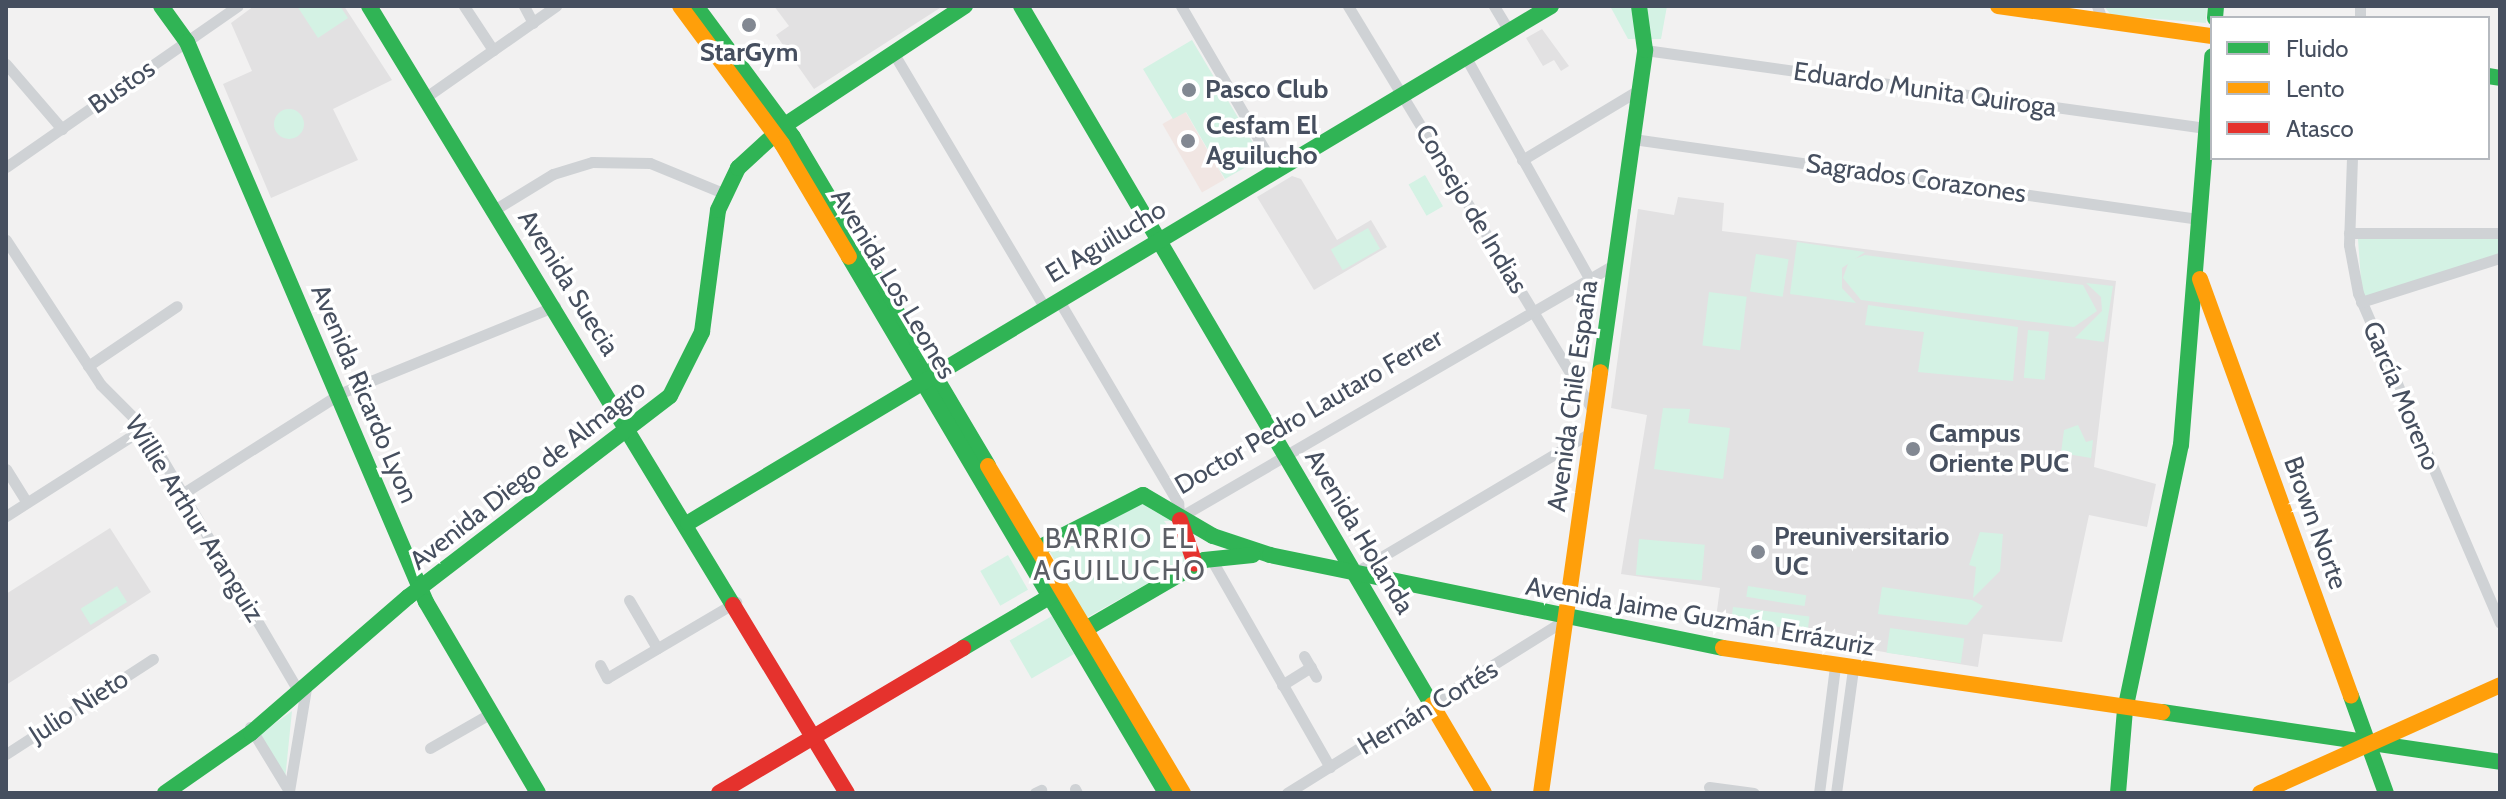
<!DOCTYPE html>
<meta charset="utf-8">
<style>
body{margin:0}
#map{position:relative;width:2506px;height:799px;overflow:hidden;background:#f2f1f1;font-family:Cabin,sans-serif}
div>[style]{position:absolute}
.education>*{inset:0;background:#e2e1e2}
.medical>*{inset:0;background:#f1e6e3;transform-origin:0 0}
.green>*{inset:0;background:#d4f2e4;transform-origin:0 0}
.round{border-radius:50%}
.street>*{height:11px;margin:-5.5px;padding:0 5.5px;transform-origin:5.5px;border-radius:5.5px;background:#cfd2d5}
.fast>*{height:16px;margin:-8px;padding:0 8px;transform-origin:8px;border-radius:8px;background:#30b455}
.slow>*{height:16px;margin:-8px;padding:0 8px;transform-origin:8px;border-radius:8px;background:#ff9f0a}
.jam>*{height:16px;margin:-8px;padding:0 8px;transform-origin:8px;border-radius:8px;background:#e5322d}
.dots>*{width:22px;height:22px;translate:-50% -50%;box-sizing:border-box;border:4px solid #fff;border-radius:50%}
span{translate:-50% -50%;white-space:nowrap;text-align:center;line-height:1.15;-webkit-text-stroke:7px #fff;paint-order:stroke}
.poi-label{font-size:26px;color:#464f5f;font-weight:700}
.left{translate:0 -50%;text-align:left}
.street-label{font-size:26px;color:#464f5f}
.neighbourhood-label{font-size:28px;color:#5c5f66;letter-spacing:2px}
.frame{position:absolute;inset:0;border:8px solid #464f5f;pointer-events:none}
.legend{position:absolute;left:2210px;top:16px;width:280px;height:144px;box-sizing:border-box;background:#fff;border:2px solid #b5b9bf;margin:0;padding:10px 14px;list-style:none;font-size:24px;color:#464f5f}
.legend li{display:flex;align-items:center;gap:16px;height:40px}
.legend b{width:40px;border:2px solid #b5b9bf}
</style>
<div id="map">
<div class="education">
<div style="clip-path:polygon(254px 6px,344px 6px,392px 80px,333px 109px,358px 160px,271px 198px,223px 84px,252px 71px,231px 23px)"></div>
<div style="clip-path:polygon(774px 6px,943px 6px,814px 89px,776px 35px,789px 26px)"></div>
<div style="clip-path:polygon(1542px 29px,1569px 66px,1561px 71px,1554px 60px,1543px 66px,1526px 38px)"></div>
<div style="clip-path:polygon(1292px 176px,1301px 179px,1337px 240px,1371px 220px,1387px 247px,1314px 290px,1257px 197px)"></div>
<div style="clip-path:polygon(1678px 197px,1724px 203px,1722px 231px,2116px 281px,2094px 467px,2156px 484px,2147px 527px,2089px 515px,2062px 642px,1983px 634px,1978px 667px,1715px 625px,1720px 588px,1621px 574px,1647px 415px,1611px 408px,1638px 209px,1674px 215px)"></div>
<div style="clip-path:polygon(110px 528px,151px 592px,6px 685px,6px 594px)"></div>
</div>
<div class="medical">
<div style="left:1185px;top:111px;width:79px;height:26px;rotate:60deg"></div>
</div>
<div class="green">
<div style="clip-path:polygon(297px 6px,340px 6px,348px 18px,318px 38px)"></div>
<div style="clip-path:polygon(1610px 6px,1667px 6px,1661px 39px,1628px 39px)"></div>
<div style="clip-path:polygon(2104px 6px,2207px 6px,2206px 23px,2111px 15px)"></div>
<div style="clip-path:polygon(1192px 40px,1262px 158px,1225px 179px,1186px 112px,1173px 119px,1143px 69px)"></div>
<div class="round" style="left:274px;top:109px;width:30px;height:30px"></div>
<div style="left:1425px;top:175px;width:36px;height:19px;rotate:60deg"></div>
<div style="left:1368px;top:228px;width:24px;height:43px;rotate:60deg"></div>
<div style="clip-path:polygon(2358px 239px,2500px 239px,2500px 255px,2368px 296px,2362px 295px)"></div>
<div style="clip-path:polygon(1797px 242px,1865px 252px,1842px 268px,1842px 288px,1856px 303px,1790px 294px)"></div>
<div style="left:1756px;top:254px;width:33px;height:38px;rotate:9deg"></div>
<div style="clip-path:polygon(1865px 255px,2083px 285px,2097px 311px,2074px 327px,1861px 300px,1843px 278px,1849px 261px)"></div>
<div style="clip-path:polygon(2086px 283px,2113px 286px,2104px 342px,2075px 338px,2102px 311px,2101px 297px)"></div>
<div style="left:1709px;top:292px;width:38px;height:54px;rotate:7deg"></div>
<div style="clip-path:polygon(1868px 305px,2018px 327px,2013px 381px,1918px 372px,1924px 332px,1865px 325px)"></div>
<div style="left:2028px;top:330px;width:21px;height:48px;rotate:5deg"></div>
<div style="clip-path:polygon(1663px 408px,1690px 409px,1688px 423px,1730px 428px,1723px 479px,1654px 469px)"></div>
<div style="clip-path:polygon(2078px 425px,2086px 442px,2093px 440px,2091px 458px,2061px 453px,2064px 430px)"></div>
<div style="clip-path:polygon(1138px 499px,1174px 521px,1164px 521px,1191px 559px,1086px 618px,1049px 550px)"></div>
<div style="clip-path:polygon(1980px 532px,2003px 534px,2000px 571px,1973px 598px,1976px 567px,1969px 565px)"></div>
<div style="left:1639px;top:539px;width:66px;height:36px;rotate:5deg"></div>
<div style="left:1008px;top:555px;width:40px;height:32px;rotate:60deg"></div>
<div style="left:117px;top:586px;width:19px;height:43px;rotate:58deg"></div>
<div style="left:1748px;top:586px;width:59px;height:11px;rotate:9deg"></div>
<div style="clip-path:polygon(1882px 587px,1972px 600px,1983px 606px,1967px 625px,1878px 614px)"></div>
<div style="left:1733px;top:607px;width:77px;height:14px;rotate:7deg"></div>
<div style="left:1052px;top:616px;width:44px;height:49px;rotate:60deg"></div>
<div style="left:1890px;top:628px;width:75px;height:25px;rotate:8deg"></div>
<div style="clip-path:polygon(292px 711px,285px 780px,259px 735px)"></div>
</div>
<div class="street">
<div style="left:464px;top:6px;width:53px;rotate:56.6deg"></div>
<div style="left:524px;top:6px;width:19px;rotate:62deg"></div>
<div style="left:1181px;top:6px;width:189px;rotate:59.8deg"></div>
<div style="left:1348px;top:6px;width:475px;rotate:58.8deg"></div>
<div style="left:1494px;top:6px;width:29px;rotate:59deg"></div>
<div style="left:2097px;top:6px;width:17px;rotate:69deg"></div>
<div style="left:2360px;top:18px;width:12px;rotate:-90deg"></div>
<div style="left:1645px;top:50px;width:566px;rotate:7.92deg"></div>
<div style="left:894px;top:54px;width:294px;rotate:59.3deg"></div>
<div style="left:1465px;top:56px;width:252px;rotate:60.8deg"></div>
<div style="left:6px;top:64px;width:86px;rotate:49.3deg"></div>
<div style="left:426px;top:97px;width:159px;rotate:-35deg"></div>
<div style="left:1633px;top:139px;width:572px;rotate:8.05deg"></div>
<div style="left:2352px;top:158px;width:87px;rotate:92deg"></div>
<div style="left:2349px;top:245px;width:49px;rotate:79.4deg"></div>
<div style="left:2358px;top:293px;width:359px;rotate:66.7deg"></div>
<div style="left:1522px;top:160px;width:138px;rotate:-31deg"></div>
<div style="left:6px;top:167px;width:282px;rotate:-34.8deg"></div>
<div style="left:494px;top:210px;width:69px;rotate:-31.4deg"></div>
<div style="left:553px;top:174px;width:41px;rotate:-17.1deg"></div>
<div style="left:592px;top:162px;width:58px;rotate:1deg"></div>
<div style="left:650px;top:163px;width:79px;rotate:22.3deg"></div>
<div style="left:2349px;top:233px;width:151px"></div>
<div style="left:6px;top:240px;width:173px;rotate:56.8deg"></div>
<div style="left:101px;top:385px;width:61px;rotate:45deg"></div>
<div style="left:144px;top:428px;width:298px;rotate:59.6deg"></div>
<div style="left:1058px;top:299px;width:237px;rotate:59.5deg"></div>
<div style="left:1178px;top:503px;width:16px;rotate:83deg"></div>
<div style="left:2361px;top:302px;width:146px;rotate:-17.6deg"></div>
<div style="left:88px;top:366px;width:107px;rotate:-34deg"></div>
<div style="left:6px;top:469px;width:39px;rotate:58deg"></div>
<div style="left:182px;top:494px;width:188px;rotate:-32.4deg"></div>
<div style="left:341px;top:393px;width:231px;rotate:-22.1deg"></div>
<div style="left:6px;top:516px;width:164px;rotate:-32.5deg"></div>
<div style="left:1180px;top:517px;width:503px;rotate:-30.18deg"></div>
<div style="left:1210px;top:557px;width:242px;rotate:60.3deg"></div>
<div style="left:1356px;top:572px;width:274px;rotate:-30.7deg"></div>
<div style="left:629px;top:600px;width:56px;rotate:59.7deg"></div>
<div style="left:1304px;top:656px;width:24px;rotate:60deg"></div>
<div style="left:600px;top:665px;width:15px;rotate:62deg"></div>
<div style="left:607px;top:678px;width:150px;rotate:-30.5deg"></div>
<div style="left:1282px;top:685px;width:34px;rotate:-32deg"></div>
<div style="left:250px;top:727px;width:75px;rotate:58.6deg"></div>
<div style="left:430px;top:748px;width:70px;rotate:-29.8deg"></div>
<div style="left:6px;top:754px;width:175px;rotate:-32.9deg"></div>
<div style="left:1709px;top:787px;width:45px;rotate:7.6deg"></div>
<div style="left:1075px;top:789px;width:4px;rotate:63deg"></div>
<div style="left:289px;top:791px;width:104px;rotate:-80.6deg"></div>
<div style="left:1035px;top:793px;width:7px;rotate:-27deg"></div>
<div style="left:1287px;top:793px;width:327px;rotate:-31.9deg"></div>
<div style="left:1819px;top:793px;width:128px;rotate:-82.8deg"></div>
<div style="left:1836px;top:793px;width:125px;rotate:-82.2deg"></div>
</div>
<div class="fast">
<div style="left:161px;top:6px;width:44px;rotate:54.2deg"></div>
<div style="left:187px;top:42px;width:609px;rotate:66.89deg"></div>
<div style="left:426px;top:602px;width:221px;rotate:59.6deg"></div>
<div style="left:369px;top:6px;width:701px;rotate:58.71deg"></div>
<div style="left:696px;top:6px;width:163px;rotate:53.5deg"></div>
<div style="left:793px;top:137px;width:382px;rotate:59.3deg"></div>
<div style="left:1021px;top:6px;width:811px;rotate:59.55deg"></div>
<div style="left:2215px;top:18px;width:12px;rotate:-85deg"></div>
<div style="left:2488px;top:76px;width:12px;rotate:9deg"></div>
<div style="left:849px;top:257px;width:623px;rotate:59.4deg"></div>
<div style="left:1600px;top:372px;width:325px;rotate:-82deg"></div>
<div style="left:1645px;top:50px;width:44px;rotate:-97.8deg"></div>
<div style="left:688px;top:523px;width:1006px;rotate:-30.92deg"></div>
<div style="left:1027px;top:554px;width:130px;rotate:-27deg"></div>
<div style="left:1143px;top:495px;width:81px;rotate:30.4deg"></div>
<div style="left:1213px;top:536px;width:60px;rotate:18.4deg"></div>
<div style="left:1270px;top:555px;width:462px;rotate:11.6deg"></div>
<div style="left:1077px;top:634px;width:147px;rotate:-30.2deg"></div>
<div style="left:1204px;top:560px;width:49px;rotate:-5.8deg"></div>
<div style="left:963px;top:648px;width:114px;rotate:-30.6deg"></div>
<div style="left:2351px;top:696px;width:103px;rotate:70.2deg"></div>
<div style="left:2162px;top:712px;width:342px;rotate:8.4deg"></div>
<div style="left:165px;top:793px;width:105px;rotate:-34.9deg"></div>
<div style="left:251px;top:733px;width:208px;rotate:-40.9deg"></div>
<div style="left:408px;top:597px;width:330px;rotate:-37.5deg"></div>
<div style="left:670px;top:396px;width:72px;rotate:-63.4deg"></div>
<div style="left:702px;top:332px;width:123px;rotate:-82.5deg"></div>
<div style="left:718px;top:210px;width:47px;rotate:-64.5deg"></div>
<div style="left:738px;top:168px;width:64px;rotate:-42.5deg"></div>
<div style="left:785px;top:125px;width:216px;rotate:-33.5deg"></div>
<div style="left:2118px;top:793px;width:83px;rotate:-85.2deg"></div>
<div style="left:2125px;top:710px;width:271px;rotate:-78.1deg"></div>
<div style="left:2181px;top:445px;width:390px;rotate:-85.4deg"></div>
</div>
<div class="slow">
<div style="left:680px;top:6px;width:172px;rotate:53.5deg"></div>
<div style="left:782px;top:144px;width:131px;rotate:59.3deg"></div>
<div style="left:1998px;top:6px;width:216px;rotate:8deg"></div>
<div style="left:2200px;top:279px;width:443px;rotate:70.1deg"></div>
<div style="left:988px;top:466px;width:381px;rotate:59.2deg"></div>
<div style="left:1723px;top:648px;width:444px;rotate:8.3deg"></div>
<div style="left:1432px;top:705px;width:102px;rotate:59.4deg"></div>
<div style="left:1541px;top:793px;width:425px;rotate:-82deg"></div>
<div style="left:2260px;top:793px;width:263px;rotate:-24.2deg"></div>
</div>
<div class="jam">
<div style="left:1180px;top:520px;width:46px;rotate:71.2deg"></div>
<div style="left:733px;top:605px;width:220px;rotate:58.8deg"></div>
<div style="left:719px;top:793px;width:284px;rotate:-30.7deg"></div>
</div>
<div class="dots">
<div style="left:749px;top:25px;background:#828892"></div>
<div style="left:1189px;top:90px;background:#828892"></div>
<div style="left:1188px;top:141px;background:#828892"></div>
<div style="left:1913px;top:449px;background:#828892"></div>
<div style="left:1758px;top:552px;background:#828892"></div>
</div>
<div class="poi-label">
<span style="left:749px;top:53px">StarGym</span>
<span class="left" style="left:1205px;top:90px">Pasco Club</span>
<span class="left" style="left:1206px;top:141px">Cesfam El<br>Aguilucho</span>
<span class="left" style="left:1929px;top:449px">Campus<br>Oriente PUC</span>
<span class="left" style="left:1774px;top:552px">Preuniversitario<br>UC</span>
</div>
<div class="street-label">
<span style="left:122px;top:87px;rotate:-35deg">Bustos</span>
<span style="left:1925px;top:90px;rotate:8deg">Eduardo Munita Quiroga</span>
<span style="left:1916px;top:179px;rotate:8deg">Sagrados Corazones</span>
<span style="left:1471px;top:209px;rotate:59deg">Consejo de Indias</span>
<span style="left:1106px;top:242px;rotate:-31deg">El Aguilucho</span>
<span style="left:568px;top:283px;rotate:58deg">Avenida Suecia</span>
<span style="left:893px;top:284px;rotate:59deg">Avenida Los Leones</span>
<span style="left:364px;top:394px;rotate:67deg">Avenida Ricardo Lyon</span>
<span style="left:1573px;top:396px;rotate:-82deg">Avenida Chile España</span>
<span style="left:2401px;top:396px;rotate:67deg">García Moreno</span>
<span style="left:1309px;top:412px;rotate:-30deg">Doctor Pedro Lautaro Ferrer</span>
<span style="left:528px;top:475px;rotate:-38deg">Avenida Diego de Almagro</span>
<span style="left:194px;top:519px;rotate:58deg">Willie Arthur Aranguiz</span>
<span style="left:2315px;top:523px;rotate:70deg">Brown Norte</span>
<span style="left:1359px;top:532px;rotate:59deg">Avenida Holanda</span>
<span style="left:1700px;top:617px;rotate:10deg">Avenida Jaime Guzmán Errázuriz</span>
<span style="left:79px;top:707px;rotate:-33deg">Julio Nieto</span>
<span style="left:1428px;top:708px;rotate:-31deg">Hernán Cortés</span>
</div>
<div class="neighbourhood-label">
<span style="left:1120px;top:554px">BARRIO EL<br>AGUILUCHO</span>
</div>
<div class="frame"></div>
<ul class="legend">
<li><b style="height:10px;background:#30b455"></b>Fluido</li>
<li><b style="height:10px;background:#ff9f0a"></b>Lento</li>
<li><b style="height:10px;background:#e5322d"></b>Atasco</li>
</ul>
</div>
